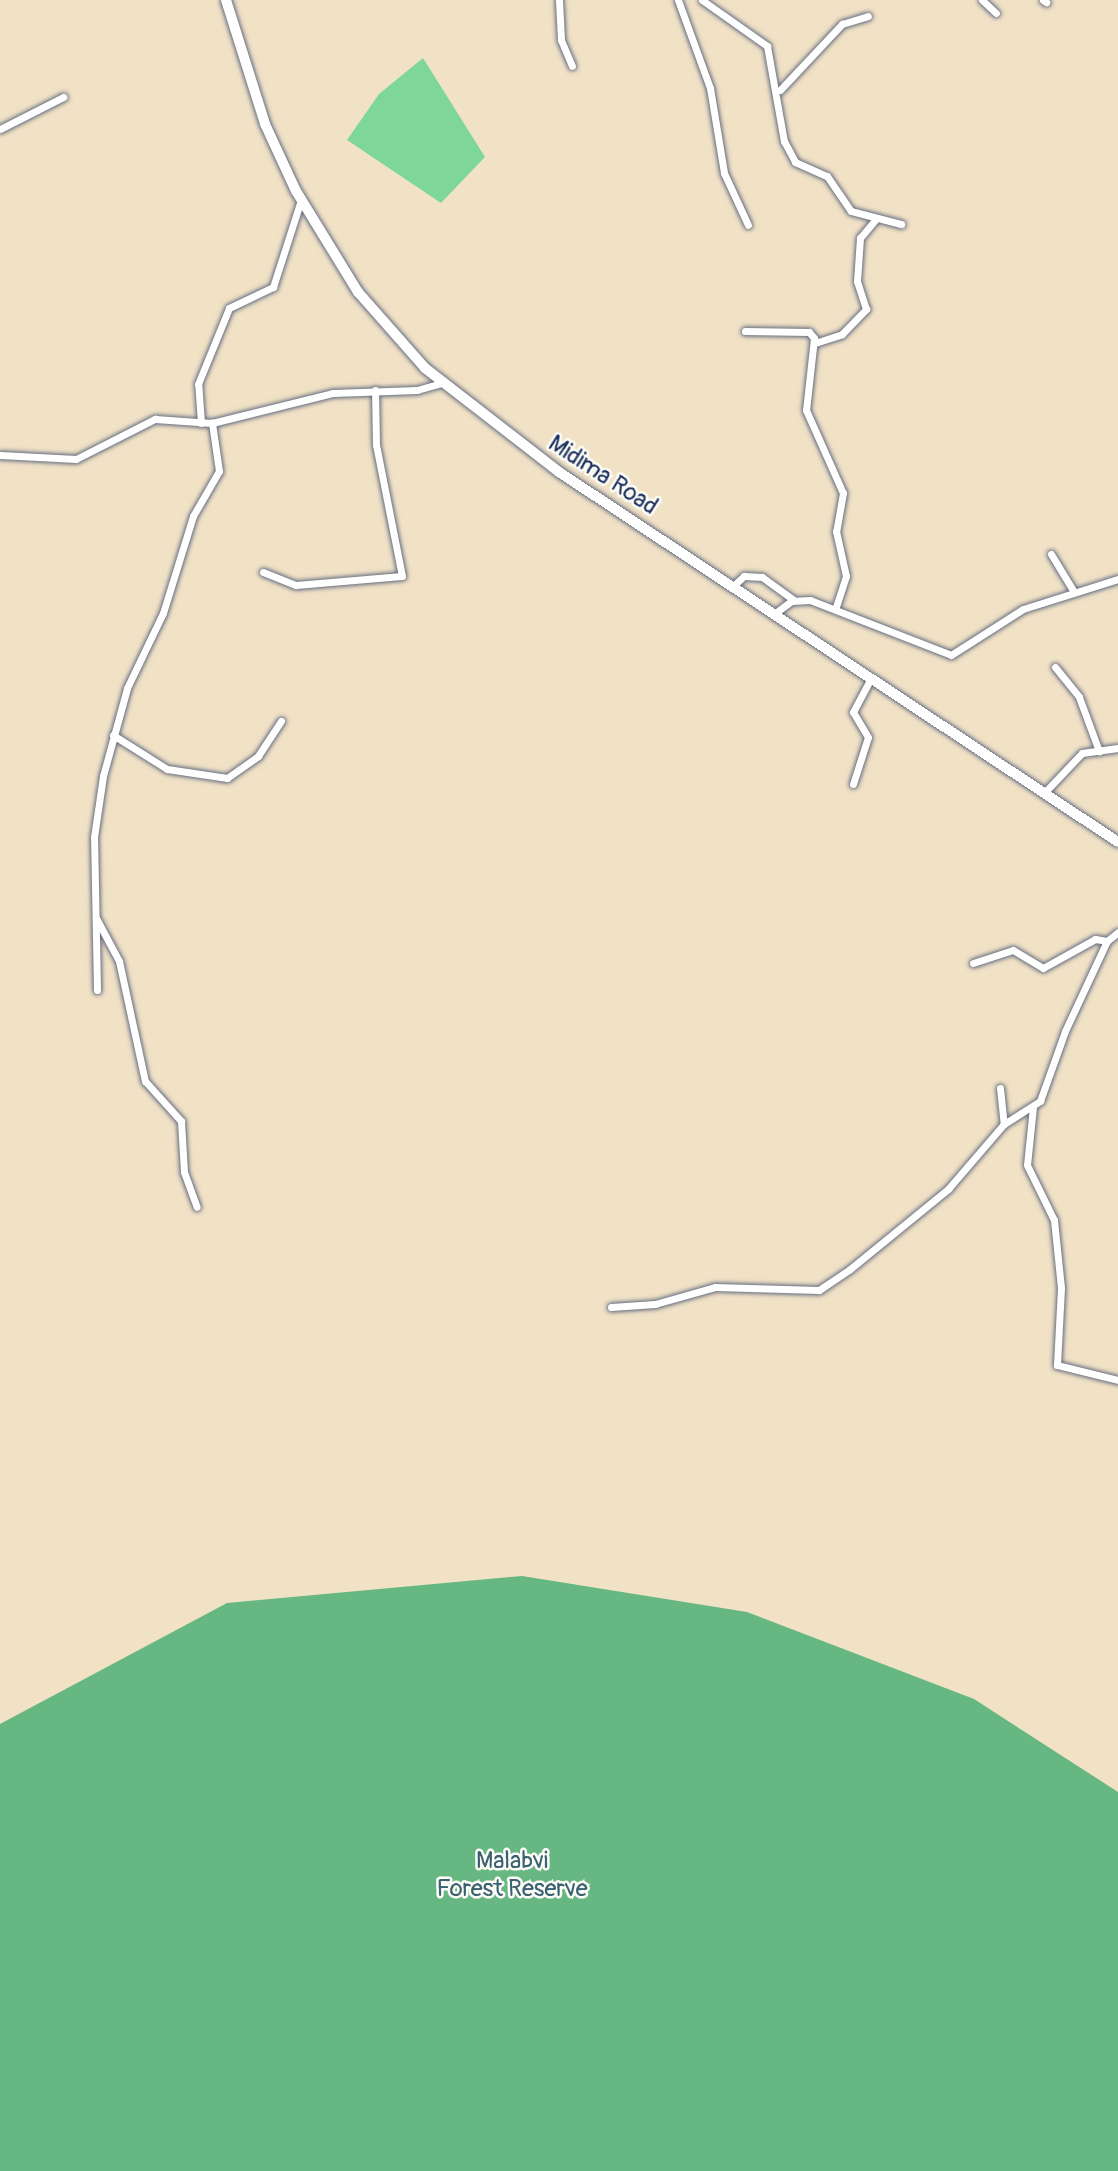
<!DOCTYPE html>
<style>
body{margin:0}
#map{position:relative;width:1118px;height:2171px;overflow:hidden;background:#f1e2c6;font-family:Pangolin,sans-serif}
div>[style]{position:absolute}
.green>*{inset:0;background:#7ed69a}
.forest>*{inset:0;background:#66b782}
.roads{filter:drop-shadow(0 0 2px #666e82) drop-shadow(0 0 2px #666e82)}
.minor>*{height:7px;margin:-3.5px;padding:0 3.5px;transform-origin:3.5px;border-radius:3.5px;background:#fff}
.primary>*{height:10px;margin:-5px;padding:0 5px;transform-origin:5px;border-radius:5px;background:#fff}
span{translate:-50% -50%;white-space:nowrap;text-align:center;line-height:1.15;-webkit-text-stroke:5px #fdfcf7;paint-order:stroke}
.street-label{font-size:24px;color:#1b2f5e}
.park-label{font-size:24px;color:#396170}
</style>
<div id="map">
<div class="green">
<div style="clip-path:polygon(423px 58px,485px 157px,441px 203px,347px 140px,379px 94px)"></div>
</div>
<div class="forest">
<div style="clip-path:polygon(522px 1576px,747px 1612px,974px 1699px,1118px 1792px,1118px 2171px,0 2171px,0 1724px,227px 1603px)"></div>
</div>
<div class="roads">
<div class="minor">
<div style="left:559px;top:0;width:40px;rotate:87.1deg"></div>
<div style="left:561px;top:40px;width:28px;rotate:67deg"></div>
<div style="left:678px;top:0;width:94px;rotate:70deg"></div>
<div style="left:710px;top:88px;width:86px;rotate:80.6deg"></div>
<div style="left:724px;top:173px;width:57px;rotate:65.2deg"></div>
<div style="left:702px;top:0;width:80px;rotate:35.3deg"></div>
<div style="left:767px;top:46px;width:97px;rotate:79.9deg"></div>
<div style="left:784px;top:141px;width:24px;rotate:62deg"></div>
<div style="left:795px;top:162px;width:35px;rotate:24deg"></div>
<div style="left:827px;top:176px;width:42px;rotate:55.6deg"></div>
<div style="left:851px;top:211px;width:52px;rotate:14.6deg"></div>
<div style="left:982px;top:0;width:19px;rotate:43deg"></div>
<div style="left:1043px;top:0;width:4px;rotate:34deg"></div>
<div style="left:780px;top:90px;width:91px;rotate:-46.8deg"></div>
<div style="left:842px;top:24px;width:27px;rotate:-17deg"></div>
<div style="left:0;top:129px;width:71px;rotate:-26.9deg"></div>
<div style="left:745px;top:331px;width:64px;rotate:0.9deg"></div>
<div style="left:809px;top:332px;width:8px;rotate:50deg"></div>
<div style="left:814px;top:338px;width:72px;rotate:96.3deg"></div>
<div style="left:806px;top:410px;width:91px;rotate:66deg"></div>
<div style="left:843px;top:493px;width:39px;rotate:100deg"></div>
<div style="left:836px;top:531px;width:46px;rotate:77.5deg"></div>
<div style="left:846px;top:576px;width:33px;rotate:108deg"></div>
<div style="left:815px;top:343px;width:28px;rotate:-18deg"></div>
<div style="left:842px;top:334px;width:35px;rotate:-46deg"></div>
<div style="left:866px;top:309px;width:29px;rotate:-108deg"></div>
<div style="left:857px;top:281px;width:43px;rotate:-86deg"></div>
<div style="left:860px;top:238px;width:25px;rotate:-50deg"></div>
<div style="left:201px;top:423px;width:39px;rotate:-94deg"></div>
<div style="left:198px;top:384px;width:82px;rotate:-67.8deg"></div>
<div style="left:229px;top:308px;width:49px;rotate:-25.5deg"></div>
<div style="left:273px;top:287px;width:91px;rotate:-72.2deg"></div>
<div style="left:0;top:455px;width:76px;rotate:3deg"></div>
<div style="left:76px;top:459px;width:89px;rotate:-26.9deg"></div>
<div style="left:155px;top:419px;width:57px;rotate:4deg"></div>
<div style="left:212px;top:423px;width:125px;rotate:-13.9deg"></div>
<div style="left:333px;top:393px;width:84px;rotate:-2deg"></div>
<div style="left:417px;top:390px;width:25px;rotate:-16deg"></div>
<div style="left:1051px;top:554px;width:44px;rotate:58.8deg"></div>
<div style="left:263px;top:572px;width:35px;rotate:22deg"></div>
<div style="left:296px;top:585px;width:106px;rotate:-4.9deg"></div>
<div style="left:402px;top:576px;width:134px;rotate:-101.2deg"></div>
<div style="left:376px;top:445px;width:55px;rotate:-91deg"></div>
<div style="left:733px;top:586px;width:15px;rotate:-42deg"></div>
<div style="left:744px;top:576px;width:18px;rotate:3deg"></div>
<div style="left:762px;top:577px;width:39px;rotate:36deg"></div>
<div style="left:774px;top:614px;width:21px;rotate:-37deg"></div>
<div style="left:791px;top:601px;width:19px;rotate:-3deg"></div>
<div style="left:810px;top:600px;width:151px;rotate:21.3deg"></div>
<div style="left:951px;top:655px;width:85px;rotate:-32.6deg"></div>
<div style="left:1023px;top:609px;width:100px;rotate:-17.5deg"></div>
<div style="left:1055px;top:667px;width:38px;rotate:51deg"></div>
<div style="left:1079px;top:697px;width:58px;rotate:69.7deg"></div>
<div style="left:113px;top:735px;width:64px;rotate:32.2deg"></div>
<div style="left:167px;top:769px;width:61px;rotate:8.5deg"></div>
<div style="left:227px;top:778px;width:38px;rotate:-35deg"></div>
<div style="left:258px;top:756px;width:42px;rotate:-56.7deg"></div>
<div style="left:853px;top:784px;width:49px;rotate:-72.3deg"></div>
<div style="left:868px;top:737px;width:29px;rotate:-121deg"></div>
<div style="left:853px;top:712px;width:38px;rotate:-62deg"></div>
<div style="left:1044px;top:793px;width:55px;rotate:-46.5deg"></div>
<div style="left:1082px;top:753px;width:36px;rotate:-8deg"></div>
<div style="left:96px;top:918px;width:49px;rotate:61.9deg"></div>
<div style="left:119px;top:961px;width:123px;rotate:77.8deg"></div>
<div style="left:145px;top:1081px;width:54px;rotate:48deg"></div>
<div style="left:181px;top:1121px;width:51px;rotate:86.6deg"></div>
<div style="left:184px;top:1172px;width:37px;rotate:70deg"></div>
<div style="left:973px;top:963px;width:42px;rotate:-18deg"></div>
<div style="left:1013px;top:950px;width:35px;rotate:31deg"></div>
<div style="left:1043px;top:968px;width:60px;rotate:-29.1deg"></div>
<div style="left:1095px;top:939px;width:12px;rotate:9deg"></div>
<div style="left:97px;top:990px;width:153px;rotate:-91.1deg"></div>
<div style="left:94px;top:837px;width:62px;rotate:-81.6deg"></div>
<div style="left:103px;top:776px;width:91px;rotate:-74.7deg"></div>
<div style="left:127px;top:688px;width:83px;rotate:-64.4deg"></div>
<div style="left:163px;top:613px;width:102px;rotate:-72.8deg"></div>
<div style="left:193px;top:516px;width:52px;rotate:-60deg"></div>
<div style="left:219px;top:471px;width:49px;rotate:-98.3deg"></div>
<div style="left:1000px;top:1088px;width:36px;rotate:84deg"></div>
<div style="left:1033px;top:1107px;width:58px;rotate:95.9deg"></div>
<div style="left:1027px;top:1165px;width:61px;rotate:63.9deg"></div>
<div style="left:1054px;top:1220px;width:68px;rotate:84.1deg"></div>
<div style="left:1061px;top:1288px;width:77px;rotate:93deg"></div>
<div style="left:1057px;top:1365px;width:63px;rotate:13.8deg"></div>
<div style="left:611px;top:1307px;width:44px;rotate:-3.9deg"></div>
<div style="left:655px;top:1304px;width:62px;rotate:-15.8deg"></div>
<div style="left:715px;top:1287px;width:104px;rotate:1.7deg"></div>
<div style="left:819px;top:1290px;width:37px;rotate:-34deg"></div>
<div style="left:850px;top:1269px;width:127px;rotate:-39.2deg"></div>
<div style="left:948px;top:1189px;width:86px;rotate:-49.3deg"></div>
<div style="left:1004px;top:1124px;width:43px;rotate:-32.6deg"></div>
<div style="left:1040px;top:1101px;width:74px;rotate:-70.3deg"></div>
<div style="left:1065px;top:1031px;width:99px;rotate:-65deg"></div>
<div style="left:1107px;top:941px;width:14px;rotate:-39deg"></div>
</div>
<div class="primary">
<div style="left:226px;top:0;width:130px;rotate:72.5deg"></div>
<div style="left:265px;top:124px;width:74px;rotate:65.2deg"></div>
<div style="left:296px;top:191px;width:119px;rotate:58.5deg"></div>
<div style="left:358px;top:292px;width:101px;rotate:48.6deg"></div>
<div style="left:425px;top:368px;width:170px;rotate:37.8deg"></div>
<div style="left:559px;top:472px;width:670px;rotate:33.5deg"></div>
</div>
</div>
<div class="street-label">
<span style="left:603px;top:475px;rotate:33deg">Midima Road</span>
</div>
<div class="park-label">
<span style="left:512px;top:1875px">Malabvi<br>Forest Reserve</span>
</div>
</div>
